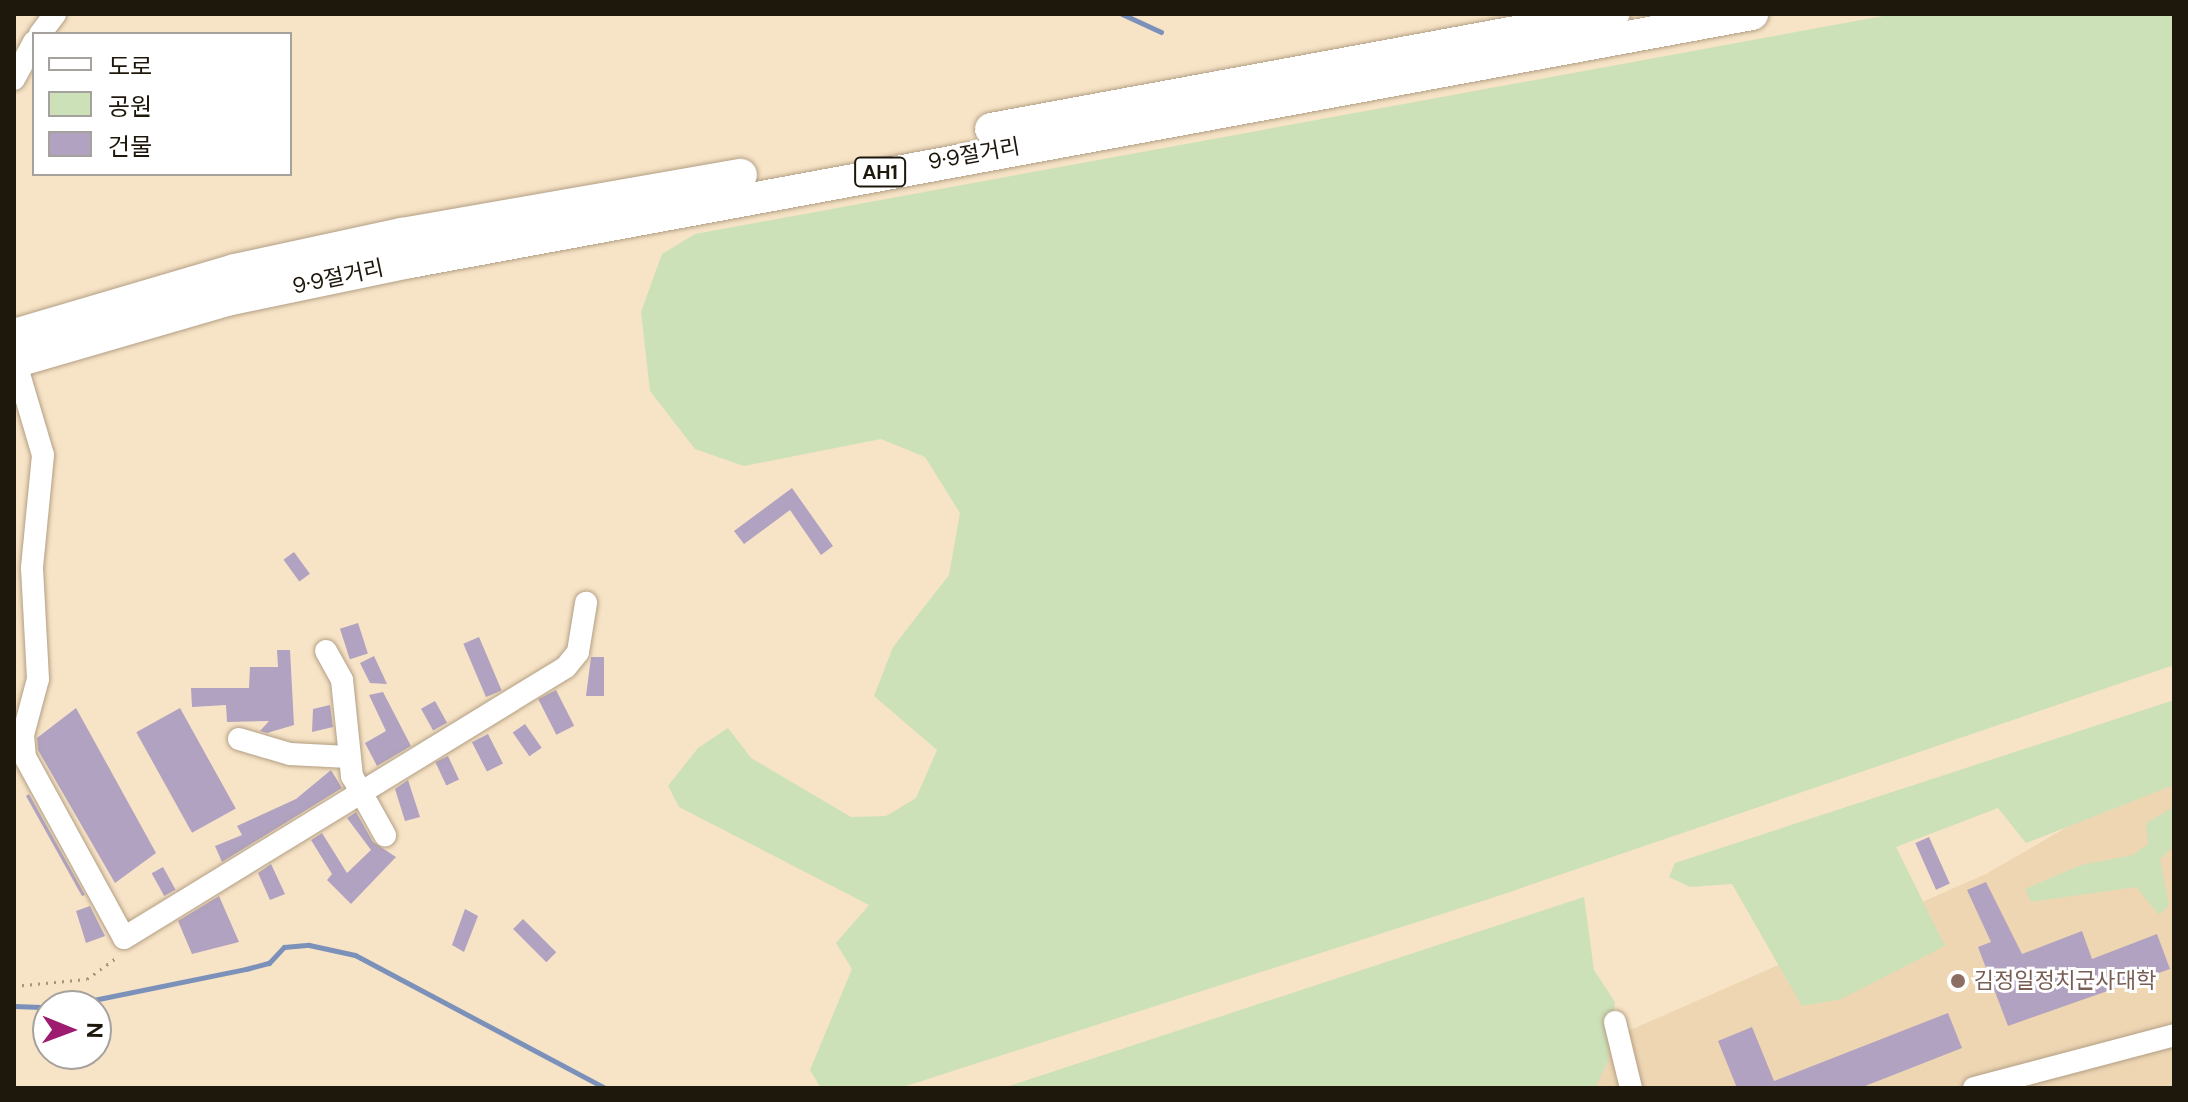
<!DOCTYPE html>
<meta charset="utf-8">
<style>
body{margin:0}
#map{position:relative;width:2188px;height:1102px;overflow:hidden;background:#f7e3c6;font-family:"DM Sans","Noto Sans KR",sans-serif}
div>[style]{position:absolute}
.built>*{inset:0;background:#eed6b3}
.green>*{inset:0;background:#cde1b8}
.stream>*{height:5px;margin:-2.5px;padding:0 2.5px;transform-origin:2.5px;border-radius:2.5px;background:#7b91ba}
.building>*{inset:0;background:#b0a2c0;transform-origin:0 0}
.path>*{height:3px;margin-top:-1.5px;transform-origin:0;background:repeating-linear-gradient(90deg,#a3947e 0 2px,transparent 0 8px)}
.roads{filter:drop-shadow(0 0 2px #b29f84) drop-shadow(0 0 2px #b29f84)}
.minor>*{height:22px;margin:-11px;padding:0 11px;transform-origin:11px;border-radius:11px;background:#fff}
.highway>*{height:32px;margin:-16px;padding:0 16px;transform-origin:16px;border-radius:16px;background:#fff}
.dots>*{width:22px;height:22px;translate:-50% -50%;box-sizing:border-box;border:4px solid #fff;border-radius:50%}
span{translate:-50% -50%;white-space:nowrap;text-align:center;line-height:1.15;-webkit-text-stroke:6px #fff;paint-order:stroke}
.shield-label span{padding:2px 6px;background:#fff;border:2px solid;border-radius:6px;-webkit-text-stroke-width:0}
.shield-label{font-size:20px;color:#1e170c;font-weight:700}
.street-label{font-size:22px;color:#1e170c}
.education-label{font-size:22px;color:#785e54}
.left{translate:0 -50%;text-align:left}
.frame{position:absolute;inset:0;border:16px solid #1e170c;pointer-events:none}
.legend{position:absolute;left:32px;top:32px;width:260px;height:144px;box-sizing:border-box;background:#fff;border:2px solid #a5a29e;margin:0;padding:10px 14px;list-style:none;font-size:24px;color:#1e170c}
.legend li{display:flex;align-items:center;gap:16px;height:40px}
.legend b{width:40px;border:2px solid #a5a29e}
.north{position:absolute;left:32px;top:990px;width:80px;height:80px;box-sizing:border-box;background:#fff;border:2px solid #a5a29e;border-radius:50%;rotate:91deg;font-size:22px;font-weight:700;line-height:32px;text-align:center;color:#1e170c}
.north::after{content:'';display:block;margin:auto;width:28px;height:36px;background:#9d1c6f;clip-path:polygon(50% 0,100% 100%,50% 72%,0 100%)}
</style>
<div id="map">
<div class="built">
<div style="clip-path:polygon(2174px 765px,2174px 1088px,1498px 1088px,1986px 874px)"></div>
</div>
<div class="green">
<div style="clip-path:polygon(1894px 14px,2174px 14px,2174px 665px,1498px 896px,900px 1088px,821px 1088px,810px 1070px,852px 969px,836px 943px,869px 905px,679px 807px,668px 786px,698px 748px,728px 728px,751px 758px,851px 817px,886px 816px,916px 798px,937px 750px,874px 696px,893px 647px,949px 575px,960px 513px,925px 457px,881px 439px,744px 466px,695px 449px,650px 391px,641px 312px,662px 254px,695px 234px)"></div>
<div style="clip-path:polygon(2174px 700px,2174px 785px,2026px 843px,1998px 808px,1896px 847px,1945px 946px,1841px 999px,1802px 1006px,1732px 884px,1690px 887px,1669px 877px,1675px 863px)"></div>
<div style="clip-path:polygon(2174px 807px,2174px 846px,2160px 859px,2169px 905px,2159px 915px,2136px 887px,2031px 902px,2025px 889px,2081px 865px,2133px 855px,2148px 844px,2146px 823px)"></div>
<div style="clip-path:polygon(1584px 897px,1594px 970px,1615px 1002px,1608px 1061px,1595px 1088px,1003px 1088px)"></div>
</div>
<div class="stream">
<div style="left:1122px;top:14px;width:43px;rotate:24.8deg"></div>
<div style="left:14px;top:1006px;width:34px;rotate:2deg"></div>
<div style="left:64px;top:1006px;width:186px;rotate:-11.5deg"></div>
<div style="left:246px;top:969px;width:24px;rotate:-15deg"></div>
<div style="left:269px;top:963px;width:22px;rotate:-47deg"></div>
<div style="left:284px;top:947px;width:25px;rotate:-5deg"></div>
<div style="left:309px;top:945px;width:47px;rotate:12.3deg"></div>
<div style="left:355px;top:955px;width:283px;rotate:28deg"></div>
</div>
<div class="building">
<div style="clip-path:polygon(792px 488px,833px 546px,821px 555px,790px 510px,744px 544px,734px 531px)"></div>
<div style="left:294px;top:552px;width:27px;height:13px;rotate:54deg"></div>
<div style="left:358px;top:623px;width:32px;height:19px;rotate:72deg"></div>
<div style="left:479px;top:637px;width:58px;height:17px;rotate:67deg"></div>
<div style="clip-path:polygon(277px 650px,290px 650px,294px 725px,267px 733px,260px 731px,269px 721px,227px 722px,226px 705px,192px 707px,191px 688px,249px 688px,250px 667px,278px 667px)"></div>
<div style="clip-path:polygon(374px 656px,387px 684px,370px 683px,360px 663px)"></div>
<div style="clip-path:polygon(591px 657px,604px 657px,604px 696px,586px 696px)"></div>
<div style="left:556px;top:690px;width:40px;height:20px;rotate:63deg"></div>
<div style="clip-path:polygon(383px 692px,411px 746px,377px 766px,365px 743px,386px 731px,369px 695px)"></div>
<div style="left:435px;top:701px;width:25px;height:16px;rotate:61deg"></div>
<div style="clip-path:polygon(330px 705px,333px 727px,312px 732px,313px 709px)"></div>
<div style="clip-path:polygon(76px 708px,156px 853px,115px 883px,38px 750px,37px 738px)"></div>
<div style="left:180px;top:708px;width:115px;height:50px;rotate:61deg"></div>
<div style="left:525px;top:724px;width:29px;height:15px;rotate:55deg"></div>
<div style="left:488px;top:734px;width:33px;height:18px;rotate:63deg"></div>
<div style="left:448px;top:756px;width:26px;height:14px;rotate:65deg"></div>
<div style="clip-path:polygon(331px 770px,342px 788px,222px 862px,215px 846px,242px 835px,237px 826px,296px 799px)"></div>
<div style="clip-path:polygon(408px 780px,420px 817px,405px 821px,395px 789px)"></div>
<div style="clip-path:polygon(29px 794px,85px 895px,82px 896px,26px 796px)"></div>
<div style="clip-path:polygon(356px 812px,373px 842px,396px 857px,351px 904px,327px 880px,332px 874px,311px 840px,322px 833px,347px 873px,371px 850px,347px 818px)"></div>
<div style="left:1929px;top:837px;width:51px;height:15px;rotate:66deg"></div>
<div style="clip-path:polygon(271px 864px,285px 894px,270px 900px,258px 873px)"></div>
<div style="left:163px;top:867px;width:26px;height:13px;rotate:61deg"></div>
<div style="clip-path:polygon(1986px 882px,2022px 954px,2082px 931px,2092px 959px,2157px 934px,2170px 969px,2008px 1026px,1978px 947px,1991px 942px,1967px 890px)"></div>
<div style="clip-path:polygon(219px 896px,239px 942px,192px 954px,178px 921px)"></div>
<div style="clip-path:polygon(90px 906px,105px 936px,86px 943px,76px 911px)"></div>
<div style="clip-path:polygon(465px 909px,478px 916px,464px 952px,452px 945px)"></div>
<div style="left:523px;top:919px;width:47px;height:14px;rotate:45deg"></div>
<div style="clip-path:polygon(1948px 1013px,1962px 1048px,1860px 1088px,1737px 1088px,1718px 1041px,1752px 1027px,1774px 1081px)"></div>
</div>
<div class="path">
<div style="left:14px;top:986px;width:73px;rotate:-5.5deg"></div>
<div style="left:87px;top:979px;width:37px;rotate:-36deg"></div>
</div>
<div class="roads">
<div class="minor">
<div style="left:40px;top:34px;width:25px;rotate:-53deg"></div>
<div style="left:14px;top:79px;width:42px;rotate:-61.6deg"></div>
<div style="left:14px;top:357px;width:102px;rotate:73.5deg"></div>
<div style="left:43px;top:455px;width:114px;rotate:95.6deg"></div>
<div style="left:32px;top:568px;width:111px;rotate:86.9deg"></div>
<div style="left:38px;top:679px;width:58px;rotate:105deg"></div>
<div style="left:23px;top:735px;width:22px;rotate:85deg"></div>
<div style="left:25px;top:757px;width:206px;rotate:61.3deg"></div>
<div style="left:124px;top:938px;width:518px;rotate:-31.51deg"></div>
<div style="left:566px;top:667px;width:19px;rotate:-51deg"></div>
<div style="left:578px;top:652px;width:50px;rotate:-80.7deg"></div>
<div style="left:326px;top:651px;width:33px;rotate:61deg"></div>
<div style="left:342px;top:680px;width:97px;rotate:84.1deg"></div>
<div style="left:352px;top:776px;width:68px;rotate:60.8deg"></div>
<div style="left:239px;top:739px;width:53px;rotate:16.4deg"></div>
<div style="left:290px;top:754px;width:58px;rotate:3deg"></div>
<div style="left:1615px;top:1022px;width:68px;rotate:76.4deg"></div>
<div style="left:1974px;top:1088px;width:207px;rotate:-14.8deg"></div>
</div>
<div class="highway">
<div style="left:991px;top:129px;width:633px;rotate:-10.47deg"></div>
<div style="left:14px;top:335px;width:230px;rotate:-16.4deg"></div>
<div style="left:235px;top:270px;width:171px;rotate:-12.2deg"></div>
<div style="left:402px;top:234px;width:344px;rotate:-9.9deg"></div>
<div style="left:14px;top:362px;width:226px;rotate:-16.2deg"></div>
<div style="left:231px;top:299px;width:183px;rotate:-11.7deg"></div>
<div style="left:410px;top:262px;width:1365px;rotate:-10.47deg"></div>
</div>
</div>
<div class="dots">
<div style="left:1958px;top:981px;background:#8d6e63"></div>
</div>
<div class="shield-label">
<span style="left:880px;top:172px">AH1</span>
</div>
<div class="street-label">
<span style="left:974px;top:154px;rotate:-10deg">9·9절거리</span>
<span style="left:338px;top:277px;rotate:-12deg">9·9절거리</span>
</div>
<div class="education-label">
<span class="left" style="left:1974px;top:981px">김정일정치군사대학</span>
</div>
<div class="frame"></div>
<ul class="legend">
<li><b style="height:10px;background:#fff"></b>도로</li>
<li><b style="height:22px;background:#cde1b8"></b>공원</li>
<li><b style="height:22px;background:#b0a2c0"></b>건물</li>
</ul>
<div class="north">N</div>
</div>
